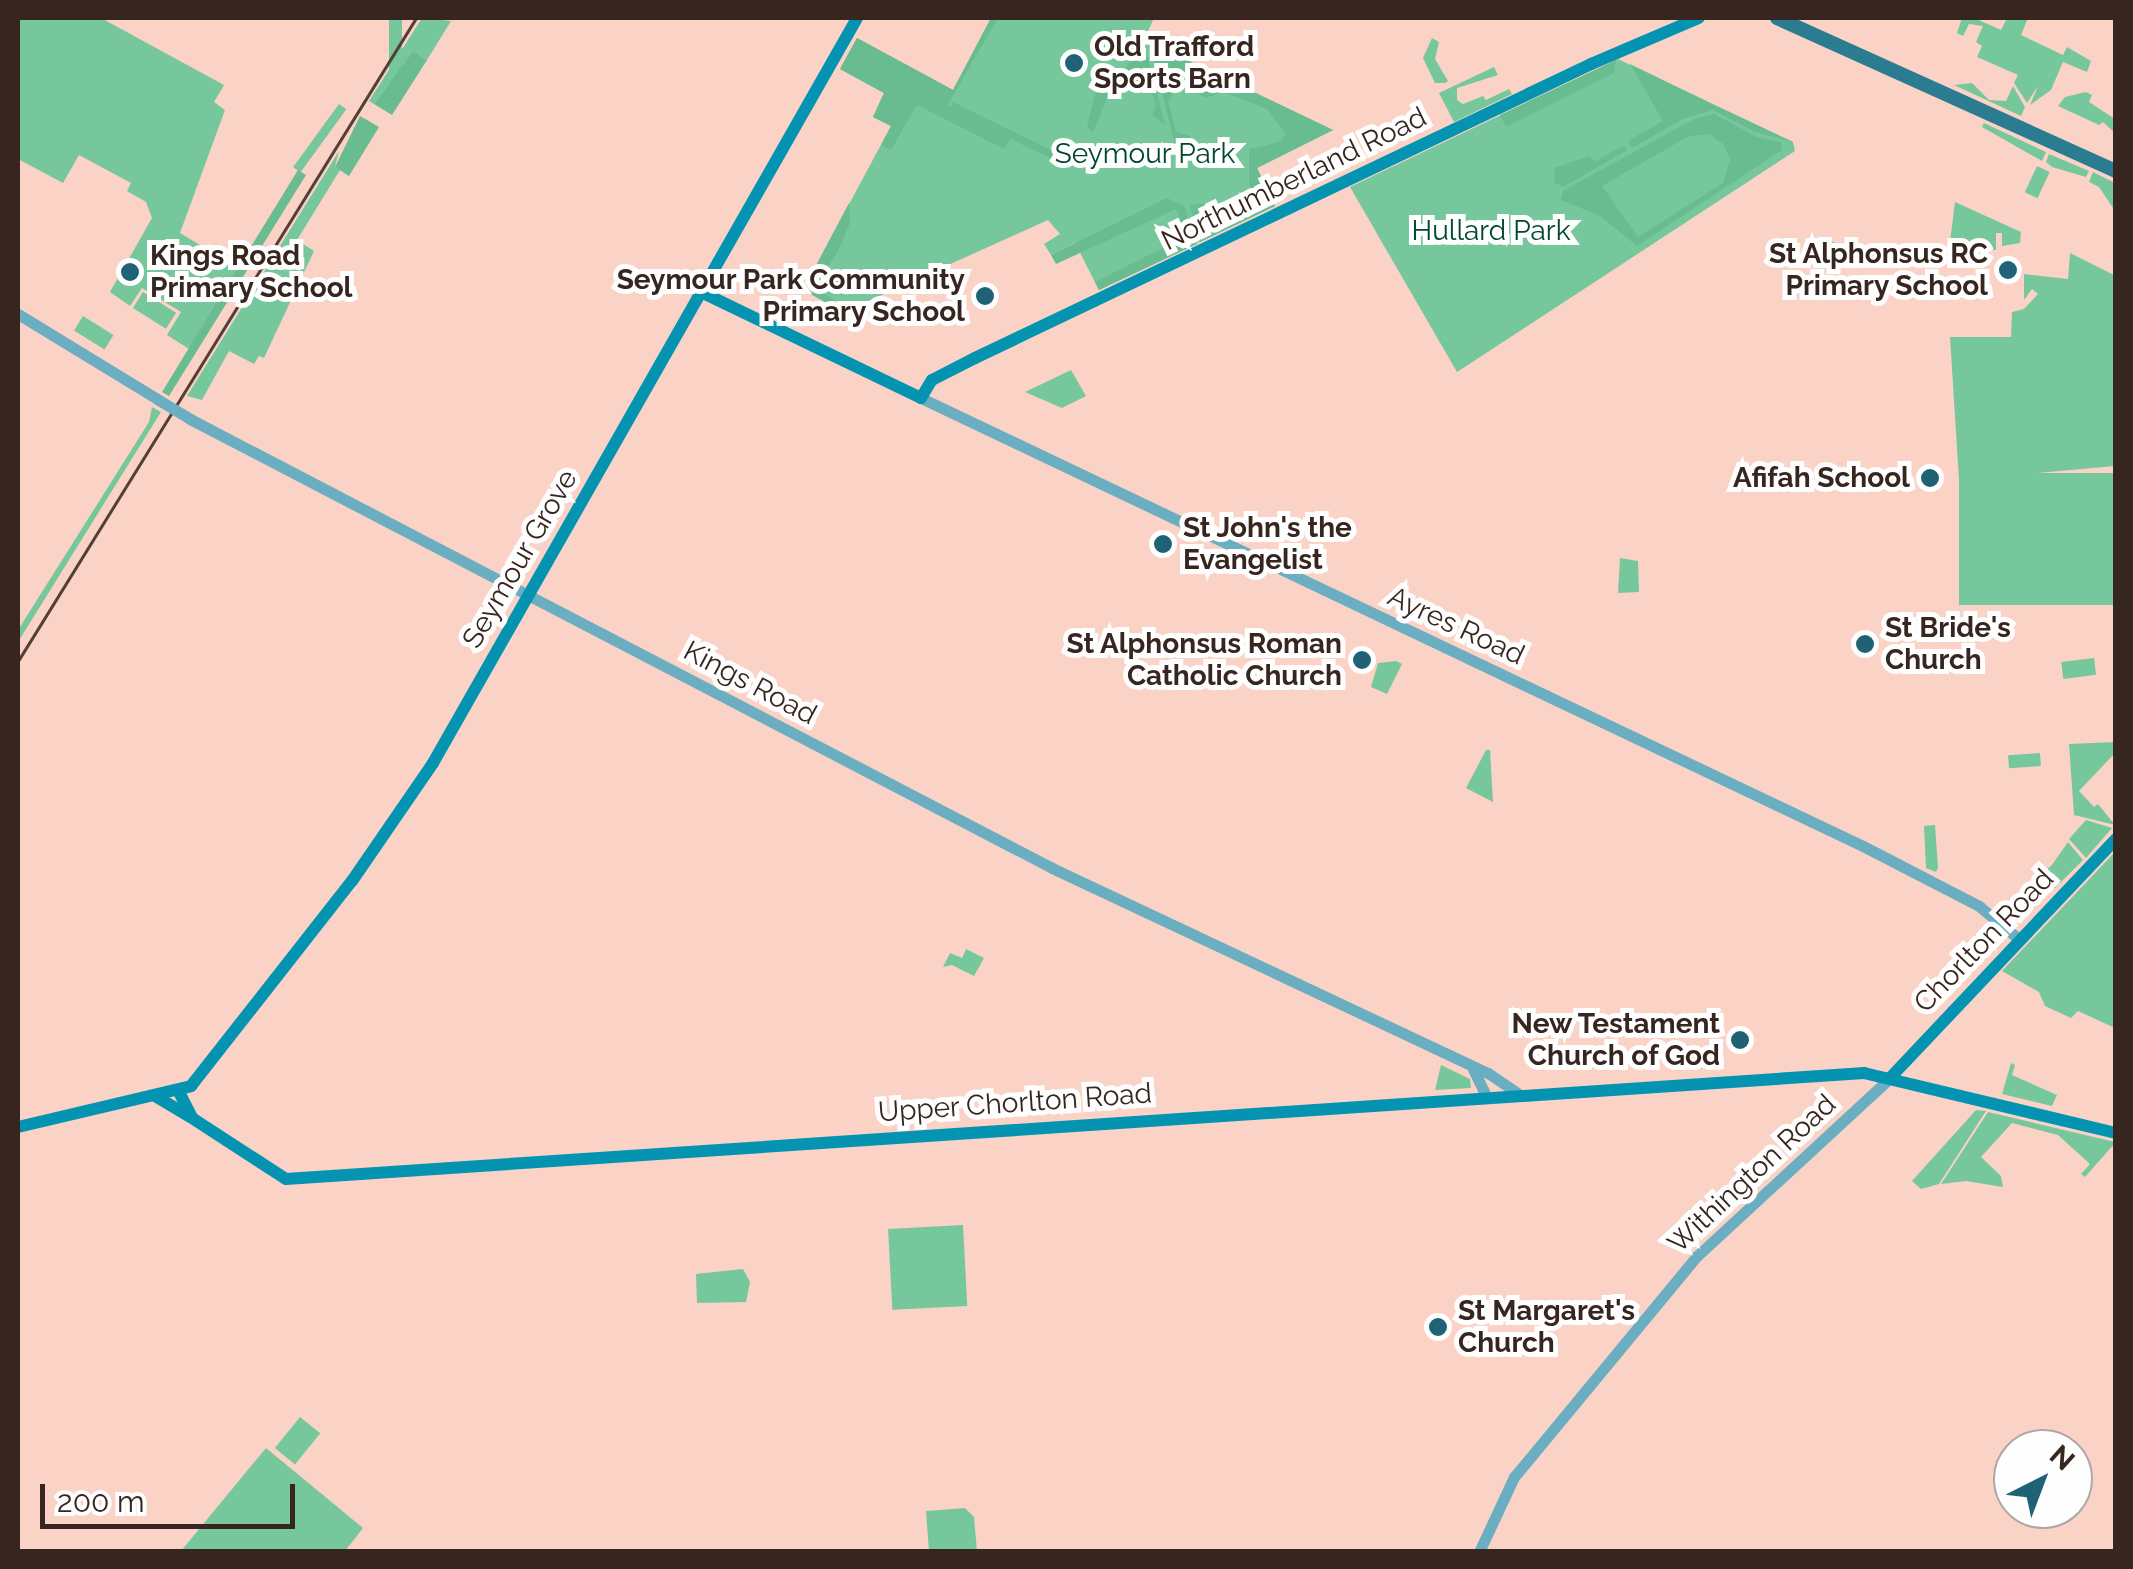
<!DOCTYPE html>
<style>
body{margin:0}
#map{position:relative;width:2133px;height:1569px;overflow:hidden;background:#fad3c6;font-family:Raleway,sans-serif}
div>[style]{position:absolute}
.green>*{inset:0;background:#77c79d;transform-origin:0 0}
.forest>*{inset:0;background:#69bb90}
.tertiary>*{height:11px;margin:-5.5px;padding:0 5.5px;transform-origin:5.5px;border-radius:5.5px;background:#6badc1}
.secondary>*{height:12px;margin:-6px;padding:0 6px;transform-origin:6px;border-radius:6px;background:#0494b2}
.primary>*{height:14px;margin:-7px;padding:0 7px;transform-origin:7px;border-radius:7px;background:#2b7b91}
.tram>*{height:2.5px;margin:-1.25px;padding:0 1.25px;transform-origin:1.25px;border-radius:1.25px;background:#543f38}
.tertiary-bridge>*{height:11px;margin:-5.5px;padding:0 5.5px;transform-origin:5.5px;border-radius:5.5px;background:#6badc1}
.dots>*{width:28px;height:28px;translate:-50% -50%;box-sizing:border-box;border:5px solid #fefefe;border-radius:50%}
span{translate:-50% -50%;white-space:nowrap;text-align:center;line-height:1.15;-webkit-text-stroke:10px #fefefe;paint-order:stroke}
.poi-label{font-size:28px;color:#37251f;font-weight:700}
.left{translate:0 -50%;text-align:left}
.right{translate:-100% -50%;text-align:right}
.park-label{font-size:28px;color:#00472c}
.street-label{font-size:28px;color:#37251f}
.frame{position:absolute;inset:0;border:20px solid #37251f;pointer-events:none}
.north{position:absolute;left:1993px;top:1429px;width:100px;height:100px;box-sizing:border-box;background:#fefefe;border:2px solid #aea7a5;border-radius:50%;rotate:42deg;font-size:28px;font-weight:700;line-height:40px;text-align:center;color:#37251f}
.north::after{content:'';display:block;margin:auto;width:35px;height:45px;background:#1f6275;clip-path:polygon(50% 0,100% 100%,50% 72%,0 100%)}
.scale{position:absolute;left:40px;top:1484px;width:255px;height:45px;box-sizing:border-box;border:5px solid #37251f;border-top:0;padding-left:12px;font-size:30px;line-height:35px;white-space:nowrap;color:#37251f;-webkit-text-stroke:8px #fefefe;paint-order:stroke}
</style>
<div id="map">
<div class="green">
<div style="clip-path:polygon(18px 18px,101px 18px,224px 85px,214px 102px,225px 110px,180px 233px,240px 269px,189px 349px,167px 335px,181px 312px,142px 288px,130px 306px,110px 292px,152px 218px,146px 202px,127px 191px,131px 183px,79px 155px,63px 183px,18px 159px)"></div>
<div style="left:389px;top:18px;width:13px;height:82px"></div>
<div style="clip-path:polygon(422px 18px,451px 21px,427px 60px,413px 51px,374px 104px,369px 101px)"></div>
<div style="clip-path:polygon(991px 18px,1154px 18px,1144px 40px,1333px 130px,1257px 168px,1275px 206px,1099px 290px,1075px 243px,1051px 255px,1044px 244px,1060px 234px,1048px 220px,844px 312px,803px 290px,891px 126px,873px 117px,884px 93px,840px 69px,857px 38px,953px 90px)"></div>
<div style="clip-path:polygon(1962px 18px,1974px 18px,2001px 30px,2007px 18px,2028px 18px,2021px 35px,2063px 55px,2067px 47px,2091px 61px,2087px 72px,2063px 62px,2051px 90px,2030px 105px,2038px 86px,2027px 103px,2014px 83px,2018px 75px,1977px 57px,1982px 46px,1976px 42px,1983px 26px,1969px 24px,1963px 36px,1957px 33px)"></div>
<div style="clip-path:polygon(1432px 38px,1439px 42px,1435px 59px,1448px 81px,1445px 83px,1435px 83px,1423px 58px)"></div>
<div style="clip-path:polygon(1618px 59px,1793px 142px,1795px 151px,1457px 372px,1350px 187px)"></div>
<div style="clip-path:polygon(1494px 67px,1498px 75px,1457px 88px,1457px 100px,1463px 104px,1483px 96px,1486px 100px,1509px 89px,1512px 94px,1454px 122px,1439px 93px)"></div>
<div style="clip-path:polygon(1972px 83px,1989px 100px,2006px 101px,2013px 86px,2025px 107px,2021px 116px,1954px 85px)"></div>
<div style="clip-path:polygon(2086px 92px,2092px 95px,2089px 102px,2115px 119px,2115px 133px,2103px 122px,2099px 125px,2058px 106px,2065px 97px)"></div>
<div style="left:339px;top:104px;width:9px;height:78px;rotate:36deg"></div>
<div style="clip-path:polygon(1984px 123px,2046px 152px,2042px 161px,1982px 127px)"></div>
<div style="clip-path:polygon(339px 151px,335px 167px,340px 170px,297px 240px,314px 251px,264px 358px,259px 356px,254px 364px,229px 351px,202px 400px,187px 396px)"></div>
<div style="clip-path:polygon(2049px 154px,2089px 171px,2086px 177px,2052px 167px,2046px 162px)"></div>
<div style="left:2037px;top:166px;width:14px;height:29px;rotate:25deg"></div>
<div style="clip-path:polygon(2093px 172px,2115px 183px,2115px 211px,2099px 187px,2089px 182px)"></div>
<div style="clip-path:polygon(1955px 202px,2021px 232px,2020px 243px,2002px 246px,2002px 233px,1996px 233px,1996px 250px,1949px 250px)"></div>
<div style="clip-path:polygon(1821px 237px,1869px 257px,1870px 263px,1823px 249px)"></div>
<div style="clip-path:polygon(2070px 253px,2114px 275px,2115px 466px,1959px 480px,1950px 337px,2011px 337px,2012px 312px,2024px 309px,2038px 294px,2032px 289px,2024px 300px,2024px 274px,2068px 279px)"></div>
<div style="left:143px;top:292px;width:39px;height:19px;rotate:32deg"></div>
<div style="left:83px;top:316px;width:36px;height:17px;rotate:32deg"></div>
<div style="clip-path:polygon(1071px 370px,1086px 396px,1062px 408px,1025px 392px)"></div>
<div style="clip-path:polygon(152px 407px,161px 412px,18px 642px,18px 630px,149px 422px)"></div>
<div style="left:2115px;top:473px;width:132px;height:156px;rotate:90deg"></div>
<div style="clip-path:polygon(1620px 558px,1638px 561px,1639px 592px,1618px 593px)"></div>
<div style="left:2094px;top:658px;width:17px;height:33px;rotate:83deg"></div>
<div style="clip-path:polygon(1396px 661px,1402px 664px,1387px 694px,1371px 687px,1378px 663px)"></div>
<div style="clip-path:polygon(2115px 742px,2115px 753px,2079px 791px,2094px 807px,2098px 804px,2115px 825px,2074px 815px,2069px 744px)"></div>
<div style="clip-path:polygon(1486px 750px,1490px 750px,1493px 802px,1466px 788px)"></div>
<div style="left:2040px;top:753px;width:13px;height:32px;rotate:86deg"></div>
<div style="clip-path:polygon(2086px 820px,2112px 828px,2086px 858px,2069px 839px)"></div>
<div style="clip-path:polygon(1935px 825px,1938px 868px,1936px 872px,1926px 868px,1924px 826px)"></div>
<div style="clip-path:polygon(2068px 842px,2083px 860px,2055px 888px,2040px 875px,2052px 865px)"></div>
<div style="clip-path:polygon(2115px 852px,2115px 1028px,2078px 1011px,2071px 1018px,2045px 1006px,2039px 992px,2002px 971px)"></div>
<div style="clip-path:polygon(966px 949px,984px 958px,974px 976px,952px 965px,943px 967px,950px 953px,962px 958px)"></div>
<div style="clip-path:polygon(2011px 1063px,2015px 1065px,2012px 1075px,2057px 1095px,2052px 1106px,2002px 1094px)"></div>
<div style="clip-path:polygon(1441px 1065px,1470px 1079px,1471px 1088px,1435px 1090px)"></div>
<div style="clip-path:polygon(1976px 1110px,1986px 1111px,1939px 1184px,1921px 1189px,1912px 1181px)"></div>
<div style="clip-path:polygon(1988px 1112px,2115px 1142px,2115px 1143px,2085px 1177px,2081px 1174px,2090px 1164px,2058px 1135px,2012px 1123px,1981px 1157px,2001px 1176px,2003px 1187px,1966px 1181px,1941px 1184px)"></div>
<div style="left:963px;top:1225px;width:81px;height:75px;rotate:87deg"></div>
<div style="clip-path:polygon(743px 1269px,750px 1282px,746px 1302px,697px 1303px,696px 1274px)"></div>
<div style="left:300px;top:1417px;width:26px;height:40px;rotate:39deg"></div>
<div style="clip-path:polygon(266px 1448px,363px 1528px,345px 1551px,181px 1551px)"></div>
<div style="clip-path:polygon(965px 1508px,974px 1517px,977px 1551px,929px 1551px,926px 1511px)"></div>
</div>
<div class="forest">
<div style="clip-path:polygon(991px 18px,998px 18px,948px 104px,950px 108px,953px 102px,1077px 163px,1067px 166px,1010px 139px,1004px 149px,917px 105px,891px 150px,881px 145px,891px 126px,873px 117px,884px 93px,840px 69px,857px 38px,953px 90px)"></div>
<div style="clip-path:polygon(1156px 45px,1333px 130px,1257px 168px,1275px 206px,1200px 242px,1190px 205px,1210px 203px,1222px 216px,1252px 208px,1258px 203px,1249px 184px,1249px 149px,1279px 142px,1286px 134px,1267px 109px,1223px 92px,1206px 98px,1180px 84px,1168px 101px,1176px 132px,1190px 136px,1194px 152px,1179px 160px,1152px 54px)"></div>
<div style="clip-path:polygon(413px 51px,427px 60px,392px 115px,374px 104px)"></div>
<div style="clip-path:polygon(1148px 57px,1165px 125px,1152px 115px,1156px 107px,1153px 95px,1144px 91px,1144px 76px,1132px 69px,1126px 89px,1116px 84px,1130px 61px)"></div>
<div style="clip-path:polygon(1616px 60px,1614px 73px,1506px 127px,1500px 115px)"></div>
<div style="clip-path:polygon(1630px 64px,1716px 106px,1793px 142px,1755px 132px,1713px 110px,1683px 119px,1632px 148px,1628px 141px,1663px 121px)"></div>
<div style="clip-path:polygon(1097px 86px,1109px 92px,1093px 133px,1087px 127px)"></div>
<div style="clip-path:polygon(evenodd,1714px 114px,1757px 137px,1781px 142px,1782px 150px,1637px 246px,1600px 216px,1561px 200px,1563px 191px,1696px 118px,1714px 114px,1709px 134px,1723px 144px,1730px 159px,1723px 183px,1638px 237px,1602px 186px,1689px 136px,1709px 134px)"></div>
<div style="clip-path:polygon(360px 116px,379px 127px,349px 176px,335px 167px)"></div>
<div style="clip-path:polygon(1624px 145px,1627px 150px,1563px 187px,1555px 183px,1554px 168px,1590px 156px,1595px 162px)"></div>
<div style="clip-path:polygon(298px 170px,306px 175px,169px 396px,162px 392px)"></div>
<div style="clip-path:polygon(1167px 198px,1184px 206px,1197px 244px,1099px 290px,1095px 282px,1187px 236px,1176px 209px,1056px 264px,1051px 255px)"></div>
<div style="clip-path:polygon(849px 203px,850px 223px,840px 247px,823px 276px,811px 285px,834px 300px,829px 304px,803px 290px)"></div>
</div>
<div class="tertiary">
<div style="left:18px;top:314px;width:163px;rotate:31.4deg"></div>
<div style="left:921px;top:398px;width:1043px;rotate:25.44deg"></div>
<div style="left:1863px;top:846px;width:131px;rotate:27.3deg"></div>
<div style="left:1979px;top:906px;width:53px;rotate:39.7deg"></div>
<div style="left:190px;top:419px;width:972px;rotate:27.51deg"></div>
<div style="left:1052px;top:868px;width:482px;rotate:25.2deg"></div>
<div style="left:1488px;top:1073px;width:41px;rotate:34.1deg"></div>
<div style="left:1473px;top:1069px;width:32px;rotate:64deg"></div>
<div style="left:1479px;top:1552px;width:83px;rotate:-65deg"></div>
<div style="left:1514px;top:1477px;width:287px;rotate:-50.4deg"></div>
<div style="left:1697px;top:1256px;width:263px;rotate:-42.7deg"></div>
</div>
<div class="secondary">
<div style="left:701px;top:292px;width:244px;rotate:25.7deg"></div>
<div style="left:921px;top:398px;width:21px;rotate:-59deg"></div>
<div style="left:932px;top:380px;width:48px;rotate:-27.1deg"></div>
<div style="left:975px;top:358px;width:683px;rotate:-25.51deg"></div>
<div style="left:1591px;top:64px;width:117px;rotate:-23.1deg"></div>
<div style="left:1890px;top:1078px;width:329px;rotate:-46.6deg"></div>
<div style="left:179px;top:1092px;width:29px;rotate:63deg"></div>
<div style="left:192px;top:1118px;width:112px;rotate:33deg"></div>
<div style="left:286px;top:1179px;width:1582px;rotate:-3.84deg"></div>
<div style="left:1864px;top:1073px;width:259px;rotate:13.4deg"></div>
<div style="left:157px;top:1097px;width:39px;rotate:31deg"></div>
<div style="left:18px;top:1127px;width:178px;rotate:-13.3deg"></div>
<div style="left:191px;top:1086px;width:261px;rotate:-51.9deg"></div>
<div style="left:352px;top:881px;width:143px;rotate:-55.5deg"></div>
<div style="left:433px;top:763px;width:857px;rotate:-60.35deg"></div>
</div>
<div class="primary">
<div style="left:1777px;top:18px;width:372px;rotate:24.3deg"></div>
</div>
<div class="tram">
<div style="left:18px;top:661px;width:756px;rotate:-58.24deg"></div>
</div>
<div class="tertiary-bridge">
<div style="left:157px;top:399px;width:39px;rotate:31deg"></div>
</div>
<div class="dots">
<div style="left:1074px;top:63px;background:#1f6275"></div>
<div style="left:2008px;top:270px;background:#1f6275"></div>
<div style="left:130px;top:272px;background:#1f6275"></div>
<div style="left:985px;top:296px;background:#1f6275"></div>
<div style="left:1930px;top:478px;background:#1f6275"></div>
<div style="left:1163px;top:544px;background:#1f6275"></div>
<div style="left:1865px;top:644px;background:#1f6275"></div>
<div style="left:1362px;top:660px;background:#1f6275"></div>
<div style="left:1740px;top:1040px;background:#1f6275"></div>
<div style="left:1438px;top:1327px;background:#1f6275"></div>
</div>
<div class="poi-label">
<span class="left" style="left:1094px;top:63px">Old Trafford<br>Sports Barn</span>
<span class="right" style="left:1988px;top:270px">St Alphonsus RC<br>Primary School</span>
<span class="left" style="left:150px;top:272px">Kings Road<br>Primary School</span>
<span class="right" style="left:965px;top:296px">Seymour Park Community<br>Primary School</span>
<span class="right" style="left:1910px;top:478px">Afifah School</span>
<span class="left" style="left:1183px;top:544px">St John's the<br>Evangelist</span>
<span class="left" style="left:1885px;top:644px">St Bride's<br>Church</span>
<span class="right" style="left:1342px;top:660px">St Alphonsus Roman<br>Catholic Church</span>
<span class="right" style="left:1720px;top:1040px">New Testament<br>Church of God</span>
<span class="left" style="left:1458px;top:1327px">St Margaret's<br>Church</span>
</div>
<div class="park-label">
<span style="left:1145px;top:154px">Seymour Park</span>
<span style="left:1491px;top:231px">Hullard Park</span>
</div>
<div class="street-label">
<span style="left:1294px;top:179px;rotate:-26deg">Northumberland Road</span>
<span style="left:520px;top:559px;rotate:-60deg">Seymour Grove</span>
<span style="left:1456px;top:626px;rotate:25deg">Ayres Road</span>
<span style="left:750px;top:683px;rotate:28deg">Kings Road</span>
<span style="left:1984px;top:941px;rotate:-46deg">Chorlton Road</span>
<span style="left:1015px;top:1103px;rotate:-4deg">Upper Chorlton Road</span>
<span style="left:1752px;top:1174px;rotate:-43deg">Withington Road</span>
</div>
<div class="frame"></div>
<div class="north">N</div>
<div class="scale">200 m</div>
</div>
